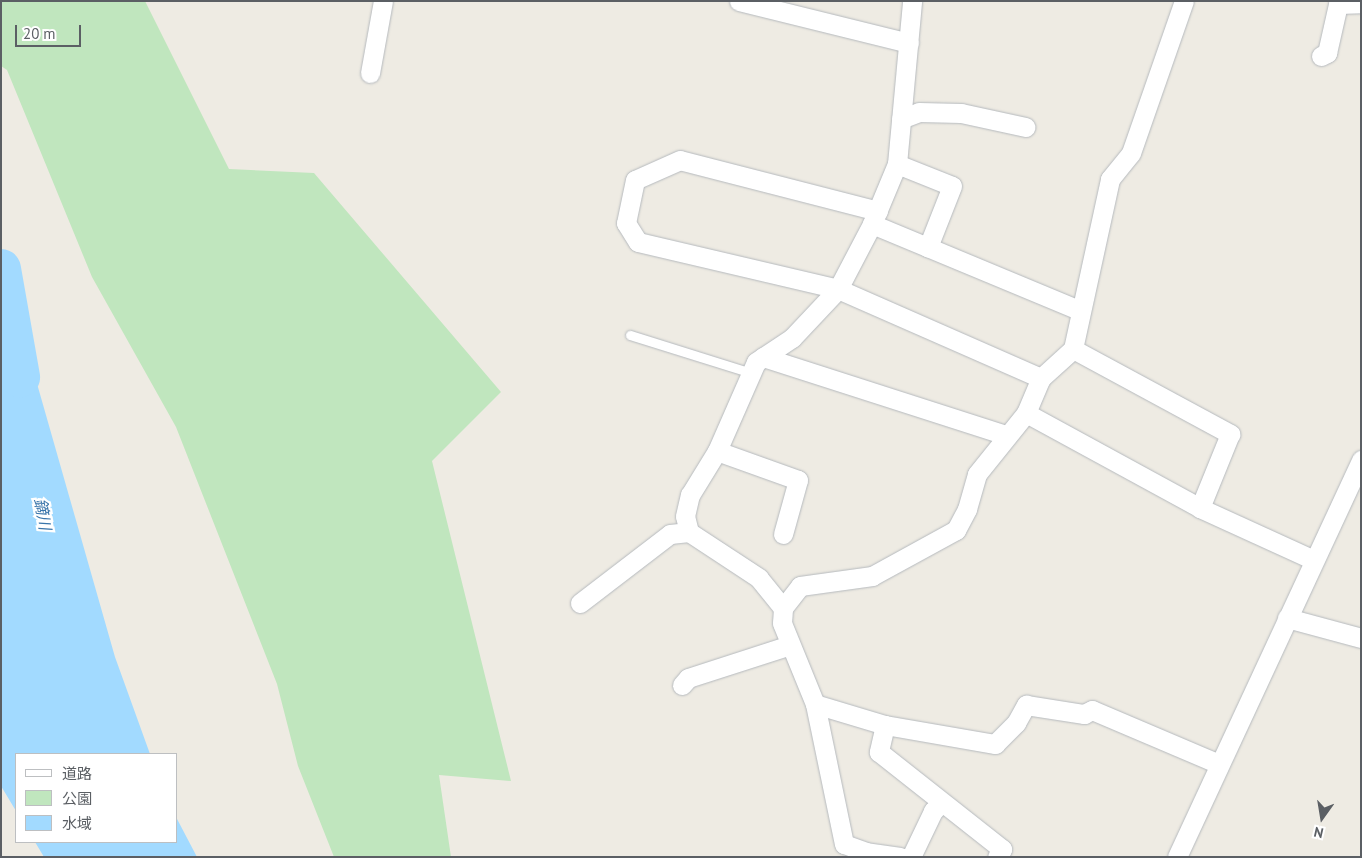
<!DOCTYPE html>
<meta charset="utf-8">
<style>
body{margin:0}
#map{position:relative;width:1362px;height:858px;overflow:hidden;background:#eeebe3;font-family:"PT Sans","Noto Sans JP",sans-serif}
div>[style]{position:absolute}
.green>*{inset:0;background:#c0e6be}
.water>*{inset:0;background:#a2daff}
.river>*{height:40px;margin:-20px;padding:0 20px;transform-origin:20px;border-radius:20px;background:#a2daff}
.roads{filter:drop-shadow(0 0 1px #b5b9bd) drop-shadow(0 0 1px #b5b9bd)}
.service>*{height:9px;margin:-4.5px;padding:0 4.5px;transform-origin:4.5px;border-radius:4.5px;background:#fff}
.minor>*{height:19px;margin:-9.5px;padding:0 9.5px;transform-origin:9.5px;border-radius:9.5px;background:#fff}
span{translate:-50% -50%;white-space:nowrap;text-align:center;line-height:1.15;-webkit-text-stroke:4.5px #fff;paint-order:stroke}
.water-label{font-size:16px;color:#3a75aa;font-style:italic}
.frame{position:absolute;inset:0;border:2px solid #5b5f64;pointer-events:none}
.legend{position:absolute;left:15px;top:753px;width:162px;height:90px;box-sizing:border-box;background:#fff;border:1px solid #bdbfc1;margin:0;padding:6px 9px;list-style:none;font-size:15px;color:#5b5f64}
.legend li{display:flex;align-items:center;gap:10px;height:25px}
.legend b{width:25px;border:1px solid #bdbfc1}
.north{position:absolute;left:1297px;top:793px;width:50px;height:50px;-webkit-text-stroke:4px #fff;paint-order:stroke;rotate:193deg;font-size:14px;font-weight:700;line-height:20px;text-align:center;color:#5b5f64}
.north::after{content:'';display:block;margin:auto;width:18px;height:22px;background:#5b5f64;clip-path:polygon(50% 0,100% 100%,50% 72%,0 100%)}
.scale{position:absolute;left:15px;top:25px;width:66px;height:22px;box-sizing:border-box;border:2px solid #5b5f64;border-top:0;padding-left:6px;font-size:15px;line-height:18px;white-space:nowrap;color:#5b5f64;-webkit-text-stroke:4px #fff;paint-order:stroke}
</style>
<div id="map">
<div class="green">
<div style="clip-path:polygon(1px 1px,145px 1px,229px 169px,314px 173px,501px 392px,432px 461px,511px 781px,439px 775px,451px 857px,334px 857px,298px 766px,277px 684px,176px 427px,92px 277px,7px 70px,1px 66px)"></div>
</div>
<div class="water">
<div style="clip-path:polygon(16px 310px,115px 657px,150px 754px,16px 754px,16px 811px,1px 786px,1px 349px)"></div>
<div style="clip-path:polygon(176px 817px,197px 857px,44px 857px,35px 842px,176px 842px)"></div>
</div>
<div class="river">
<div style="left:1px;top:269px;width:110px;rotate:80deg"></div>
</div>
<div class="roads">
<div class="service">
<div style="left:630px;top:335px;width:127px;rotate:17.4deg"></div>
</div>
<div class="minor">
<div style="left:739px;top:1px;width:175px;rotate:13.9deg"></div>
<div style="left:1321px;top:56px;width:7px;rotate:-27deg"></div>
<div style="left:1327px;top:53px;width:50px;rotate:-77.3deg"></div>
<div style="left:1338px;top:4px;width:23px;rotate:-2deg"></div>
<div style="left:370px;top:73px;width:73px;rotate:-79.8deg"></div>
<div style="left:901px;top:119px;width:19px;rotate:-21deg"></div>
<div style="left:919px;top:112px;width:42px;rotate:1.4deg"></div>
<div style="left:961px;top:113px;width:66px;rotate:12.3deg"></div>
<div style="left:897px;top:164px;width:59px;rotate:21.8deg"></div>
<div style="left:952px;top:186px;width:66px;rotate:111.5deg"></div>
<div style="left:878px;top:211px;width:204px;rotate:-165.6deg"></div>
<div style="left:680px;top:160px;width:49px;rotate:156deg"></div>
<div style="left:635px;top:180px;width:44px;rotate:101.8deg"></div>
<div style="left:626px;top:223px;width:22px;rotate:58deg"></div>
<div style="left:638px;top:242px;width:205px;rotate:13.2deg"></div>
<div style="left:838px;top:289px;width:222px;rotate:23.7deg"></div>
<div style="left:872px;top:224px;width:226px;rotate:22.6deg"></div>
<div style="left:1073px;top:349px;width:179px;rotate:28.4deg"></div>
<div style="left:1230px;top:434px;width:80px;rotate:112.1deg"></div>
<div style="left:763px;top:357px;width:255px;rotate:17.8deg"></div>
<div style="left:1026px;top:413px;width:198px;rotate:28.6deg"></div>
<div style="left:1200px;top:508px;width:125px;rotate:24.5deg"></div>
<div style="left:717px;top:451px;width:86px;rotate:19.7deg"></div>
<div style="left:798px;top:480px;width:56px;rotate:105.5deg"></div>
<div style="left:580px;top:603px;width:113px;rotate:-37.5deg"></div>
<div style="left:670px;top:534px;width:19px;rotate:-6deg"></div>
<div style="left:783px;top:608px;width:38px;rotate:-129deg"></div>
<div style="left:759px;top:578px;width:84px;rotate:-146.7deg"></div>
<div style="left:689px;top:532px;width:16px;rotate:-104deg"></div>
<div style="left:685px;top:516px;width:22px;rotate:-77deg"></div>
<div style="left:690px;top:495px;width:52px;rotate:-58.5deg"></div>
<div style="left:717px;top:451px;width:97px;rotate:-66.3deg"></div>
<div style="left:756px;top:362px;width:43px;rotate:-33.7deg"></div>
<div style="left:792px;top:338px;width:67px;rotate:-46.8deg"></div>
<div style="left:838px;top:289px;width:73px;rotate:-62.4deg"></div>
<div style="left:872px;top:224px;width:65px;rotate:-67.4deg"></div>
<div style="left:897px;top:164px;width:164px;rotate:-84.7deg"></div>
<div style="left:1287px;top:618px;width:77px;rotate:15.1deg"></div>
<div style="left:682px;top:685px;width:9px;rotate:-49deg"></div>
<div style="left:688px;top:678px;width:107px;rotate:-17.9deg"></div>
<div style="left:815px;top:704px;width:73px;rotate:16.7deg"></div>
<div style="left:885px;top:725px;width:112px;rotate:9.8deg"></div>
<div style="left:995px;top:744px;width:30px;rotate:-45deg"></div>
<div style="left:1016px;top:723px;width:21px;rotate:-61deg"></div>
<div style="left:1026px;top:705px;width:59px;rotate:8.8deg"></div>
<div style="left:1084px;top:714px;width:9px;rotate:-27deg"></div>
<div style="left:1092px;top:710px;width:138px;rotate:23deg"></div>
<div style="left:885px;top:725px;width:28px;rotate:103deg"></div>
<div style="left:879px;top:752px;width:157px;rotate:38.3deg"></div>
<div style="left:1002px;top:849px;width:9px;rotate:122deg"></div>
<div style="left:900px;top:857px;width:34px;rotate:-172deg"></div>
<div style="left:866px;top:852px;width:23px;rotate:-160deg"></div>
<div style="left:844px;top:844px;width:143px;rotate:-101.7deg"></div>
<div style="left:815px;top:704px;width:87px;rotate:-112.2deg"></div>
<div style="left:782px;top:623px;width:15px;rotate:-86deg"></div>
<div style="left:783px;top:608px;width:28px;rotate:-52deg"></div>
<div style="left:800px;top:586px;width:73px;rotate:-7.9deg"></div>
<div style="left:872px;top:576px;width:96px;rotate:-28.7deg"></div>
<div style="left:956px;top:530px;width:24px;rotate:-62deg"></div>
<div style="left:967px;top:509px;width:36px;rotate:-74deg"></div>
<div style="left:977px;top:474px;width:78px;rotate:-51.2deg"></div>
<div style="left:1026px;top:413px;width:38px;rotate:-67deg"></div>
<div style="left:1041px;top:378px;width:43px;rotate:-42.2deg"></div>
<div style="left:1073px;top:349px;width:174px;rotate:-77.7deg"></div>
<div style="left:1110px;top:179px;width:33px;rotate:-51deg"></div>
<div style="left:1131px;top:153px;width:161px;rotate:-70.8deg"></div>
<div style="left:911px;top:857px;width:51px;rotate:-64.4deg"></div>
<div style="left:933px;top:811px;width:11px;rotate:-45deg"></div>
<div style="left:1177px;top:857px;width:438px;rotate:-65.1deg"></div>
</div>
</div>
<div class="water-label">
<span style="left:43px;top:514px;rotate:80deg">鏑川</span>
</div>
<div class="frame"></div>
<ul class="legend">
<li><b style="height:6px;background:#fff"></b>道路</li>
<li><b style="height:14px;background:#c0e6be"></b>公園</li>
<li><b style="height:14px;background:#a2daff"></b>水域</li>
</ul>
<div class="north">N</div>
<div class="scale">20 m</div>
</div>
